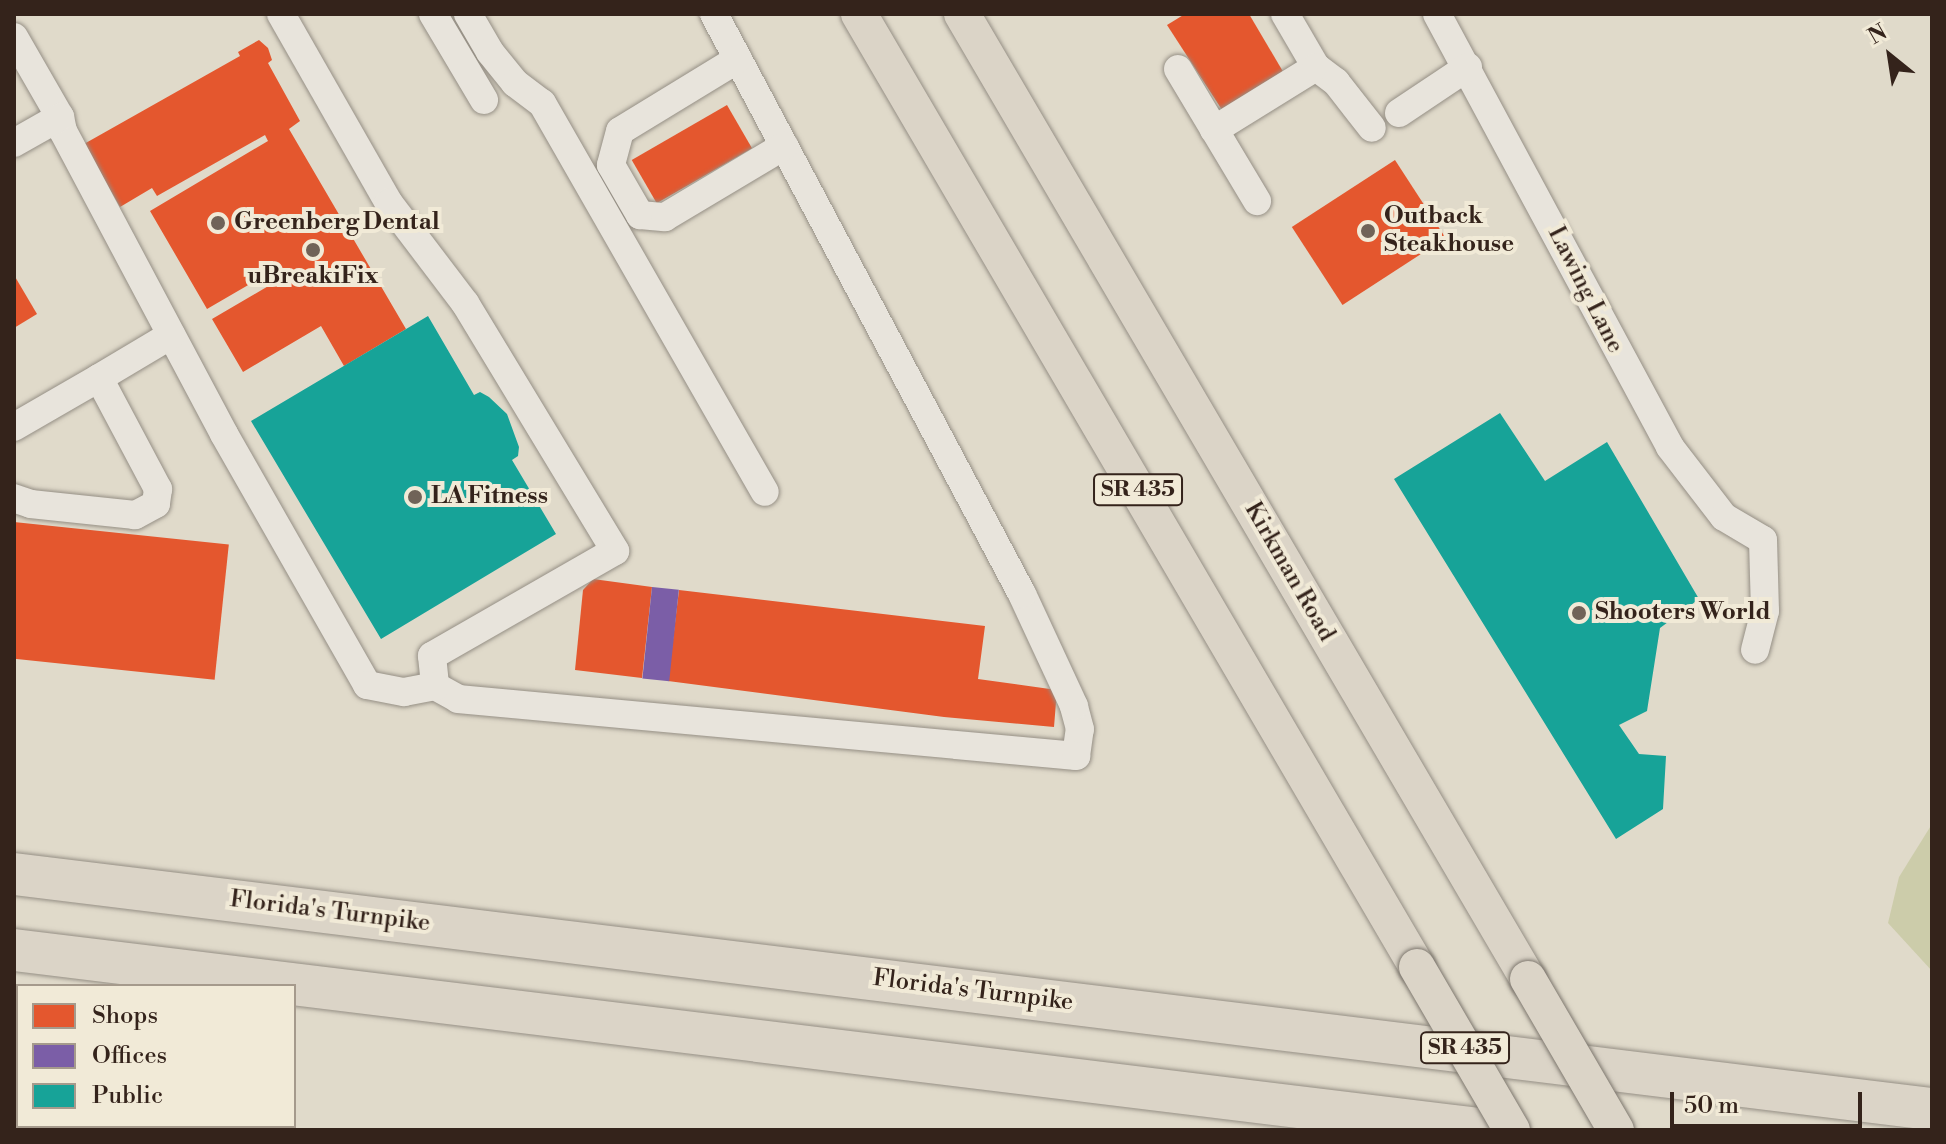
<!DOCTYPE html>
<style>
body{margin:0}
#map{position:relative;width:1946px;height:1144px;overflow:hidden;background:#e0daca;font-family:"Libre Bodoni",serif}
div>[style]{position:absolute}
.green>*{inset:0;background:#cca}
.shops>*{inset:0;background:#e4572e;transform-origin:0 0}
.offices>*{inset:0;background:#7b5ea7;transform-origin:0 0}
.public>*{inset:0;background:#17a398}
.roads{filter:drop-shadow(0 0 2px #958f85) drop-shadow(0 0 2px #958f85)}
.minor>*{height:28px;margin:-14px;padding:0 14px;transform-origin:14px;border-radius:14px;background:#e8e4dc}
.major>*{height:36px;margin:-18px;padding:0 18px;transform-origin:18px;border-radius:18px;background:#dbd4c7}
.highway>*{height:42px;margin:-21px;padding:0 21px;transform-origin:21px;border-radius:21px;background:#dbd4c7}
.bridges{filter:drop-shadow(0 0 2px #7d776e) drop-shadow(0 0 2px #7d776e)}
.major-bridge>*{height:36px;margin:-18px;padding:0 18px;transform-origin:18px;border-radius:18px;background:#dbd4c7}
.dots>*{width:22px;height:22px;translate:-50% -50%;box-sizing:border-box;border:4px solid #f1ead7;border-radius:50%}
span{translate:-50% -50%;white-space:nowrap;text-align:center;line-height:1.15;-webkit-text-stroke:8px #f1ead7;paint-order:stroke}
.shield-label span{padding:2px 6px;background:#f1ead7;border:2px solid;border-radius:6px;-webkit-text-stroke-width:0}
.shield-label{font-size:22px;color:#34231b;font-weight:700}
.poi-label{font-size:24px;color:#34231b;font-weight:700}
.left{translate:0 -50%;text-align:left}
.street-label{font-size:24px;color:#34231b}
.frame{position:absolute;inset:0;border:16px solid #34231b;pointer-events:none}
.legend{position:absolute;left:16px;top:984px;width:280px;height:144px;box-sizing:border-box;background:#f1ead7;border:2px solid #a59a8c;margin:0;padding:10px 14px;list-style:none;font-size:24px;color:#34231b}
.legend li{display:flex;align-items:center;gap:16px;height:40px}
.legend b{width:40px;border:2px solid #a59a8c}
.north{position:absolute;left:1850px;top:16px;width:80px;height:80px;-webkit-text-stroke:6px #f1ead7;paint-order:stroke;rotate:330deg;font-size:22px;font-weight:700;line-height:32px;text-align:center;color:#34231b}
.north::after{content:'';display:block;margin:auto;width:28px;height:36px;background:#34231b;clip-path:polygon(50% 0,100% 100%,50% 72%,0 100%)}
.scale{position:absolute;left:1670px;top:1092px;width:192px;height:36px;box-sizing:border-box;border:4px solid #34231b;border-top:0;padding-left:10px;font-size:24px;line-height:28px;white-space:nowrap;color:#34231b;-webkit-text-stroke:6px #f1ead7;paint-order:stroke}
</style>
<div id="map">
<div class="green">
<div style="clip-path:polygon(1932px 824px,1932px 971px,1888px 923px,1899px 877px)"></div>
</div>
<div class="shops">
<div style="clip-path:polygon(1185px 14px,1249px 14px,1285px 75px,1224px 113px,1167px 25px)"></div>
<div style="clip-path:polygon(259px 40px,268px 48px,272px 60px,268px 63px,300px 121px,289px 129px,406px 329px,344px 366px,321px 326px,243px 372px,212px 319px,282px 278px,273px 263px,263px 268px,267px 274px,207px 309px,150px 211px,268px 141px,265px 135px,157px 196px,152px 188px,120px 207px,84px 144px,240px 56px,238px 52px)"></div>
<div style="left:727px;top:105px;width:50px;height:110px;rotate:60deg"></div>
<div style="left:1395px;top:160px;width:93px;height:123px;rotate:57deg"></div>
<div style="clip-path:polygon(14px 275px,37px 314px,14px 328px)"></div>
<div style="left:14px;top:522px;width:216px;height:136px;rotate:6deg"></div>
<div style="clip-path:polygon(593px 579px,652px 587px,642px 678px,575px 670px,583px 590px)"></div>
<div style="clip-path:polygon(679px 590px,985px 626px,978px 679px,1057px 690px,1054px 727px,944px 717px,668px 681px)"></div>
</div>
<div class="offices">
<div style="left:652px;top:587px;width:27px;height:92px;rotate:6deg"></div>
</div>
<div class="public">
<div style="clip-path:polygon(428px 316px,474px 395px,480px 392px,489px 397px,507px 414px,519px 447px,518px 456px,512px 460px,556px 534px,381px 639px,251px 421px)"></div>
<div style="clip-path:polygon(1500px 413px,1545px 481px,1607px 442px,1699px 599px,1660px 628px,1647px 711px,1619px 725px,1639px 754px,1666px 756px,1663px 809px,1616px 839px,1394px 479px)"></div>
</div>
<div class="roads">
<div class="minor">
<div style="left:281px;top:14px;width:218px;rotate:60.3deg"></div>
<div style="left:389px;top:203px;width:126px;rotate:52.8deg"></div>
<div style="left:465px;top:303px;width:290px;rotate:58.8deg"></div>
<div style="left:615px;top:551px;width:211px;rotate:150.2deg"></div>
<div style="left:432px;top:656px;width:30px;rotate:84deg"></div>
<div style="left:435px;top:686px;width:26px;rotate:29deg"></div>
<div style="left:458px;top:699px;width:621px;rotate:5.27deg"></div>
<div style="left:1076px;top:756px;width:27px;rotate:-82deg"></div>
<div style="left:1080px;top:729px;width:24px;rotate:-105deg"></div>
<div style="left:1074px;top:706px;width:123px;rotate:-114.9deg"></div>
<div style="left:1022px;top:594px;width:657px;rotate:-117.97deg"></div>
<div style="left:433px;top:14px;width:100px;rotate:59.3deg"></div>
<div style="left:468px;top:14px;width:44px;rotate:59.9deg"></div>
<div style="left:490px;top:52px;width:40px;rotate:51deg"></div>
<div style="left:515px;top:83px;width:34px;rotate:37deg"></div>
<div style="left:542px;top:103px;width:448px;rotate:60.2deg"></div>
<div style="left:1285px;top:14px;width:61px;rotate:59.7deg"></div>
<div style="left:1437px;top:14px;width:492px;rotate:61.7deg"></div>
<div style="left:1670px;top:447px;width:88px;rotate:52.4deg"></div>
<div style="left:1724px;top:517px;width:45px;rotate:30.5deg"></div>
<div style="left:1763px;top:540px;width:71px;rotate:88.4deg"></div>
<div style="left:1765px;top:611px;width:40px;rotate:104.4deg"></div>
<div style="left:14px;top:37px;width:92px;rotate:60.1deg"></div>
<div style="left:60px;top:117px;width:14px;rotate:78deg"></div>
<div style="left:63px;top:131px;width:343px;rotate:62deg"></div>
<div style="left:224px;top:434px;width:289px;rotate:60.3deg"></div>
<div style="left:367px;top:685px;width:38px;rotate:11deg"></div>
<div style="left:404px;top:692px;width:32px;rotate:-11deg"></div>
<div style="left:738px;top:59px;width:138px;rotate:148.6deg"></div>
<div style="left:620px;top:131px;width:35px;rotate:105deg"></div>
<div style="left:611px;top:165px;width:58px;rotate:59.9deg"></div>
<div style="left:640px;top:215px;width:25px;rotate:5deg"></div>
<div style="left:665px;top:217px;width:139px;rotate:-30.8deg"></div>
<div style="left:1178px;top:69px;width:154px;rotate:59.1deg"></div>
<div style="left:1399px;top:113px;width:83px;rotate:-33.7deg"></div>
<div style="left:1214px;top:130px;width:120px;rotate:-31.7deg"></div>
<div style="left:1316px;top:67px;width:25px;rotate:37deg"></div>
<div style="left:1336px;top:82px;width:58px;rotate:52deg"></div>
<div style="left:14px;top:143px;width:53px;rotate:-29.5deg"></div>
<div style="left:99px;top:378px;width:84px;rotate:-30.8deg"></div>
<div style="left:14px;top:427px;width:98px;rotate:-30deg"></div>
<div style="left:99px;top:378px;width:126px;rotate:62deg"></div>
<div style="left:158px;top:489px;width:15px;rotate:98deg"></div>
<div style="left:156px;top:504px;width:24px;rotate:152deg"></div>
<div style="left:135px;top:515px;width:105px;rotate:-174deg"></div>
<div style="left:31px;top:504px;width:18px;rotate:-161deg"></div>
</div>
<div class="major">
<div style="left:859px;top:14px;width:1104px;rotate:59.65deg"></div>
<div style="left:962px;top:14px;width:1119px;rotate:59.61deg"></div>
</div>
<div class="highway">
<div style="left:14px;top:874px;width:1932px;rotate:6.99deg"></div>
<div style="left:14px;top:950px;width:1483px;rotate:6.97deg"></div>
</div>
</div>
<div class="bridges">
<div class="major-bridge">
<div style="left:1417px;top:967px;width:189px;rotate:59.8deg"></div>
<div style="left:1528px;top:979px;width:175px;rotate:59.8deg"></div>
</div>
</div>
<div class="dots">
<div style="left:218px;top:223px;background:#706358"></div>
<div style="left:1368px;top:231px;background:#706358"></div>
<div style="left:313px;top:250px;background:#706358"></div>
<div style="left:415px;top:497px;background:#706358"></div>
<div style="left:1579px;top:613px;background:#706358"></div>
</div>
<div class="shield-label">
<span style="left:1138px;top:490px">SR 435</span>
<span style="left:1465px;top:1048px">SR 435</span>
</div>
<div class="poi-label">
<span class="left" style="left:1384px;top:231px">Outback<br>Steakhouse</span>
<span class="left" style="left:234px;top:223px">Greenberg Dental</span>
<span style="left:313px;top:277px">uBreakiFix</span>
<span class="left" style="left:431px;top:497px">LA Fitness</span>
<span class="left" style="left:1595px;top:613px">Shooters World</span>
</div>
<div class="street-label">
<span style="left:1585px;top:290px;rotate:63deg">Lawing Lane</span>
<span style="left:1289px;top:572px;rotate:60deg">Kirkman Road</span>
<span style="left:330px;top:912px;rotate:7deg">Florida's Turnpike</span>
<span style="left:973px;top:991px;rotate:7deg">Florida's Turnpike</span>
</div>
<div class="frame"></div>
<ul class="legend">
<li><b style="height:22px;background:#e4572e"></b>Shops</li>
<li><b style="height:22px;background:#7b5ea7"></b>Offices</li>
<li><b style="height:22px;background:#17a398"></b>Public</li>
</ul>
<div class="north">N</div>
<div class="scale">50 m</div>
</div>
